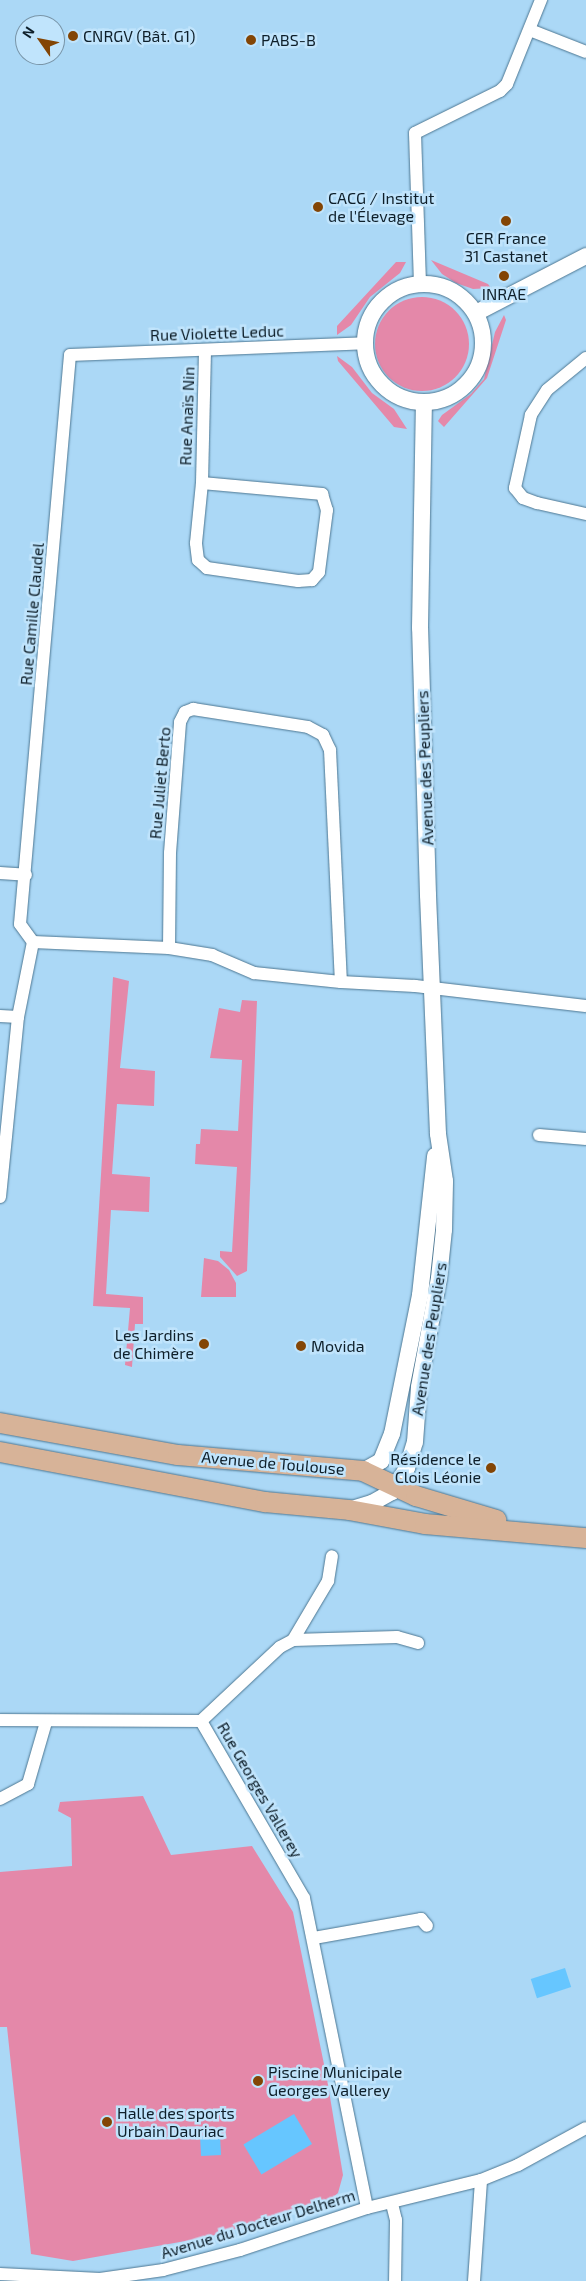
<!DOCTYPE html>
<meta charset="utf-8">
<style>
body{margin:0}
#map{position:relative;width:586px;height:2281px;overflow:hidden;background:#abd8f6;font-family:"Exo 2",sans-serif}
div>[style]{position:absolute}
.green>*{inset:0;background:#e488a9}
.round{border-radius:50%}
.water>*{inset:0;background:#66c6ff;transform-origin:0 0}
.roads{filter:drop-shadow(0 0 1px #4d7792) drop-shadow(0 0 1px #4d7792)}
.minor>*{height:12px;margin:-6px;padding:0 6px;transform-origin:6px;border-radius:6px;background:#fff}
.tertiary>*{height:16px;margin:-8px;padding:0 8px;transform-origin:8px;border-radius:8px;background:#fff}
.tertiary>.ring{margin:-8px;padding:0;box-sizing:content-box;background:none;border:16px solid #fff;border-radius:50%}
.primary>*{height:20px;margin:-10px;padding:0 10px;transform-origin:10px;border-radius:10px;background:#d7b398}
.dots>*{width:14px;height:14px;translate:-50% -50%;box-sizing:border-box;border:2px solid #c0e4fc;border-radius:50%}
span{translate:-50% -50%;white-space:nowrap;text-align:center;line-height:1.15;-webkit-text-stroke:5px #c0e4fc;paint-order:stroke}
.poi-label{font-size:16px;color:#0e1f2a}
.left{translate:0 -50%;text-align:left}
.right{translate:-100% -50%;text-align:right}
.street-label{font-size:16px;color:#0e1f2a}
.north{position:absolute;left:15px;top:15px;width:50px;height:50px;box-sizing:border-box;background:#c0e4fc;border:1px solid #7995a8;border-radius:50%;rotate:303deg;font-size:14px;font-weight:700;line-height:20px;text-align:center;color:#0e1f2a}
.north::after{content:'';display:block;margin:auto;width:18px;height:22px;background:#834505;clip-path:polygon(50% 0,100% 100%,50% 72%,0 100%)}
</style>
<div id="map">
<div class="green">
<div style="clip-path:polygon(431px 260px,488px 284px,491px 288px,473px 289px,456px 283px,442px 274px)"></div>
<div style="clip-path:polygon(396px 262px,406px 262px,400px 273px,370px 297px,351px 325px,337px 335px,337px 326px)"></div>
<div class="round" style="left:375px;top:297px;width:94px;height:94px"></div>
<div style="clip-path:polygon(504px 315px,506px 320px,487px 378px,444px 427px,438px 421px,442px 415px,471px 394px,484px 379px,495px 332px)"></div>
<div style="clip-path:polygon(337px 356px,352px 367px,372px 393px,394px 409px,407px 429px,394px 427px,338px 361px)"></div>
<div style="clip-path:polygon(113px 977px,129px 981px,120px 1068px,155px 1071px,154px 1106px,117px 1104px,112px 1174px,150px 1177px,149px 1212px,111px 1210px,106px 1294px,143px 1297px,143px 1324px,135px 1324px,132px 1367px,125px 1365px,130px 1308px,93px 1306px)"></div>
<div style="clip-path:polygon(242px 1000px,257px 1001px,247px 1271px,237px 1276px,220px 1257px,220px 1251px,232px 1252px,237px 1167px,195px 1164px,196px 1144px,200px 1144px,201px 1129px,238px 1131px,242px 1060px,210px 1058px,219px 1008px,240px 1012px)"></div>
<div style="clip-path:polygon(204px 1258px,218px 1261px,229px 1270px,236px 1283px,236px 1297px,201px 1297px)"></div>
<div style="clip-path:polygon(143px 1796px,171px 1855px,252px 1846px,293px 1912px,327px 2079px,343px 2175px,338px 2193px,328px 2202px,208px 2237px,73px 2261px,31px 2254px,7px 2027px,0 2027px,0 1872px,72px 1866px,71px 1818px,58px 1811px,60px 1802px)"></div>
</div>
<div class="water">
<div style="left:565px;top:1968px;width:20px;height:36px;rotate:72deg"></div>
<div style="left:294px;top:2114px;width:35px;height:59px;rotate:59deg"></div>
<div style="left:220px;top:2135px;width:20px;height:20px;rotate:87deg"></div>
</div>
<div class="roads">
<div class="minor">
<div style="left:530px;top:30px;width:60px;rotate:21.4deg"></div>
<div style="left:420px;top:284px;width:151px;rotate:-91.9deg"></div>
<div style="left:415px;top:133px;width:95px;rotate:-26.3deg"></div>
<div style="left:500px;top:91px;width:10px;rotate:-45deg"></div>
<div style="left:507px;top:84px;width:91px;rotate:-68deg"></div>
<div style="left:586px;top:358px;width:50px;rotate:140.6deg"></div>
<div style="left:547px;top:390px;width:30px;rotate:123deg"></div>
<div style="left:531px;top:415px;width:75px;rotate:102.4deg"></div>
<div style="left:515px;top:488px;width:13px;rotate:51deg"></div>
<div style="left:523px;top:498px;width:15px;rotate:20deg"></div>
<div style="left:537px;top:503px;width:50px;rotate:12.7deg"></div>
<div style="left:202px;top:483px;width:121px;rotate:5.2deg"></div>
<div style="left:322px;top:494px;width:17px;rotate:73deg"></div>
<div style="left:327px;top:510px;width:63px;rotate:97.4deg"></div>
<div style="left:319px;top:572px;width:11px;rotate:131deg"></div>
<div style="left:312px;top:580px;width:14px;rotate:176deg"></div>
<div style="left:298px;top:581px;width:92px;rotate:-171.9deg"></div>
<div style="left:207px;top:568px;width:12px;rotate:-138deg"></div>
<div style="left:198px;top:560px;width:17px;rotate:-97deg"></div>
<div style="left:196px;top:543px;width:60px;rotate:-84.3deg"></div>
<div style="left:202px;top:483px;width:133px;rotate:-88.7deg"></div>
<div style="left:0;top:873px;width:26px;rotate:4deg"></div>
<div style="left:33px;top:942px;width:136px;rotate:2.5deg"></div>
<div style="left:169px;top:948px;width:44px;rotate:9.2deg"></div>
<div style="left:212px;top:955px;width:46px;rotate:23.2deg"></div>
<div style="left:254px;top:973px;width:87px;rotate:5.9deg"></div>
<div style="left:341px;top:982px;width:74px;rotate:3.1deg"></div>
<div style="left:415px;top:986px;width:172px;rotate:6.7deg"></div>
<div style="left:169px;top:948px;width:95px;rotate:-89.4deg"></div>
<div style="left:170px;top:853px;width:131px;rotate:-85.6deg"></div>
<div style="left:180px;top:722px;width:11px;rotate:-63deg"></div>
<div style="left:185px;top:712px;width:9px;rotate:-21deg"></div>
<div style="left:193px;top:709px;width:116px;rotate:8.9deg"></div>
<div style="left:308px;top:727px;width:17px;rotate:28deg"></div>
<div style="left:323px;top:735px;width:17px;rotate:65deg"></div>
<div style="left:330px;top:750px;width:232px;rotate:87.3deg"></div>
<div style="left:0;top:1016px;width:18px;rotate:3deg"></div>
<div style="left:539px;top:1135px;width:47px;rotate:4.9deg"></div>
<div style="left:0;top:1197px;width:181px;rotate:-84.3deg"></div>
<div style="left:18px;top:1017px;width:76px;rotate:-78.7deg"></div>
<div style="left:33px;top:942px;width:22px;rotate:-126deg"></div>
<div style="left:20px;top:924px;width:571px;rotate:-84.98deg"></div>
<div style="left:70px;top:355px;width:295px;rotate:-2.3deg"></div>
<div style="left:293px;top:1640px;width:104px;rotate:-1.7deg"></div>
<div style="left:397px;top:1637px;width:22px;rotate:16deg"></div>
<div style="left:0;top:1720px;width:201px;rotate:0.3deg"></div>
<div style="left:201px;top:1721px;width:205px;rotate:59.8deg"></div>
<div style="left:304px;top:1898px;width:316px;rotate:78.5deg"></div>
<div style="left:201px;top:1721px;width:108px;rotate:-43.1deg"></div>
<div style="left:280px;top:1647px;width:15px;rotate:-28deg"></div>
<div style="left:293px;top:1640px;width:69px;rotate:-59.3deg"></div>
<div style="left:328px;top:1581px;width:25px;rotate:-81deg"></div>
<div style="left:0;top:1799px;width:32px;rotate:-28deg"></div>
<div style="left:28px;top:1784px;width:65px;rotate:-73.8deg"></div>
<div style="left:314px;top:1938px;width:109px;rotate:-10.1deg"></div>
<div style="left:421px;top:1919px;width:9px;rotate:49deg"></div>
<div style="left:392px;top:2204px;width:16px;rotate:76deg"></div>
<div style="left:396px;top:2220px;width:61px;rotate:90.9deg"></div>
<div style="left:0;top:2274px;width:100px;rotate:2.9deg"></div>
<div style="left:100px;top:2279px;width:64px;rotate:-8.1deg"></div>
<div style="left:163px;top:2270px;width:80px;rotate:-14.6deg"></div>
<div style="left:240px;top:2250px;width:134px;rotate:-18.3deg"></div>
<div style="left:367px;top:2208px;width:117px;rotate:-13.8deg"></div>
<div style="left:481px;top:2180px;width:40px;rotate:-22deg"></div>
<div style="left:518px;top:2165px;width:77px;rotate:-28.6deg"></div>
<div style="left:474px;top:2281px;width:101px;rotate:-86deg"></div>
</div>
<div class="tertiary">
<div class="ring" style="left:365px;top:284px;width:102px;height:102px"></div>
<div style="left:476px;top:313px;width:124px;rotate:-27.4deg"></div>
<div style="left:363px;top:1471px;width:21px;rotate:-29deg"></div>
<div style="left:381px;top:1461px;width:29px;rotate:-68deg"></div>
<div style="left:392px;top:1434px;width:142px;rotate:-78.6deg"></div>
<div style="left:420px;top:1295px;width:140px;rotate:-83.8deg"></div>
<div style="left:349px;top:1510px;width:24px;rotate:-17deg"></div>
<div style="left:372px;top:1503px;width:23px;rotate:-29deg"></div>
<div style="left:392px;top:1492px;width:28px;rotate:-58deg"></div>
<div style="left:407px;top:1468px;width:27px;rotate:-73deg"></div>
<div style="left:415px;top:1442px;width:55px;rotate:-85.8deg"></div>
<div style="left:419px;top:1387px;width:111px;rotate:-79.6deg"></div>
<div style="left:439px;top:1278px;width:48px;rotate:-84.1deg"></div>
<div style="left:444px;top:1230px;width:49px;rotate:-88.8deg"></div>
<div style="left:445px;top:1181px;width:48px;rotate:-98.5deg"></div>
<div style="left:438px;top:1134px;width:239px;rotate:-92.4deg"></div>
<div style="left:428px;top:895px;width:267px;rotate:-91.7deg"></div>
<div style="left:420px;top:628px;width:225px;rotate:-89deg"></div>
</div>
<div class="primary">
<div style="left:0;top:1423px;width:181px;rotate:10.2deg"></div>
<div style="left:178px;top:1455px;width:186px;rotate:4.9deg"></div>
<div style="left:363px;top:1471px;width:59px;rotate:25.3deg"></div>
<div style="left:416px;top:1496px;width:84px;rotate:16.7deg"></div>
<div style="left:0;top:1452px;width:270px;rotate:10.7deg"></div>
<div style="left:265px;top:1502px;width:84px;rotate:5.4deg"></div>
<div style="left:349px;top:1510px;width:77px;rotate:10.4deg"></div>
<div style="left:425px;top:1524px;width:162px;rotate:5deg"></div>
</div>
</div>
<div class="dots">
<div style="left:73px;top:36px;background:#834505"></div>
<div style="left:251px;top:40px;background:#834505"></div>
<div style="left:318px;top:207px;background:#834505"></div>
<div style="left:506px;top:221px;background:#834505"></div>
<div style="left:504px;top:276px;background:#834505"></div>
<div style="left:204px;top:1344px;background:#834505"></div>
<div style="left:301px;top:1346px;background:#834505"></div>
<div style="left:491px;top:1468px;background:#834505"></div>
<div style="left:258px;top:2081px;background:#834505"></div>
<div style="left:107px;top:2122px;background:#834505"></div>
</div>
<div class="poi-label">
<span class="left" style="left:83px;top:36px">CNRGV (Bât. G1)</span>
<span class="left" style="left:261px;top:40px">PABS-B</span>
<span class="left" style="left:328px;top:207px">CACG / Institut<br>de l'Élevage</span>
<span style="left:506px;top:247px">CER France<br>31 Castanet</span>
<span style="left:504px;top:294px">INRAE</span>
<span class="right" style="left:194px;top:1344px">Les Jardins<br>de Chimère</span>
<span class="left" style="left:311px;top:1346px">Movida</span>
<span class="right" style="left:481px;top:1468px">Résidence le<br>Clois Léonie</span>
<span class="left" style="left:268px;top:2081px">Piscine Municipale<br>Georges Vallerey</span>
<span class="left" style="left:117px;top:2122px">Halle des sports<br>Urbain Dauriac</span>
</div>
<div class="street-label">
<span style="left:217px;top:333px;rotate:-2deg">Rue Violette Leduc</span>
<span style="left:187px;top:416px;rotate:-88deg">Rue Anaïs Nin</span>
<span style="left:32px;top:614px;rotate:-85deg">Rue Camille Claudel</span>
<span style="left:425px;top:768px;rotate:-92deg">Avenue des Peupliers</span>
<span style="left:160px;top:783px;rotate:-85deg">Rue Juliet Berto</span>
<span style="left:429px;top:1339px;rotate:-81deg">Avenue des Peupliers</span>
<span style="left:273px;top:1463px;rotate:5deg">Avenue de Toulouse</span>
<span style="left:260px;top:1790px;rotate:60deg">Rue Georges Vallerey</span>
<span style="left:258px;top:2224px;rotate:-17deg">Avenue du Docteur Delherm</span>
</div>
<div class="north">N</div>
</div>
